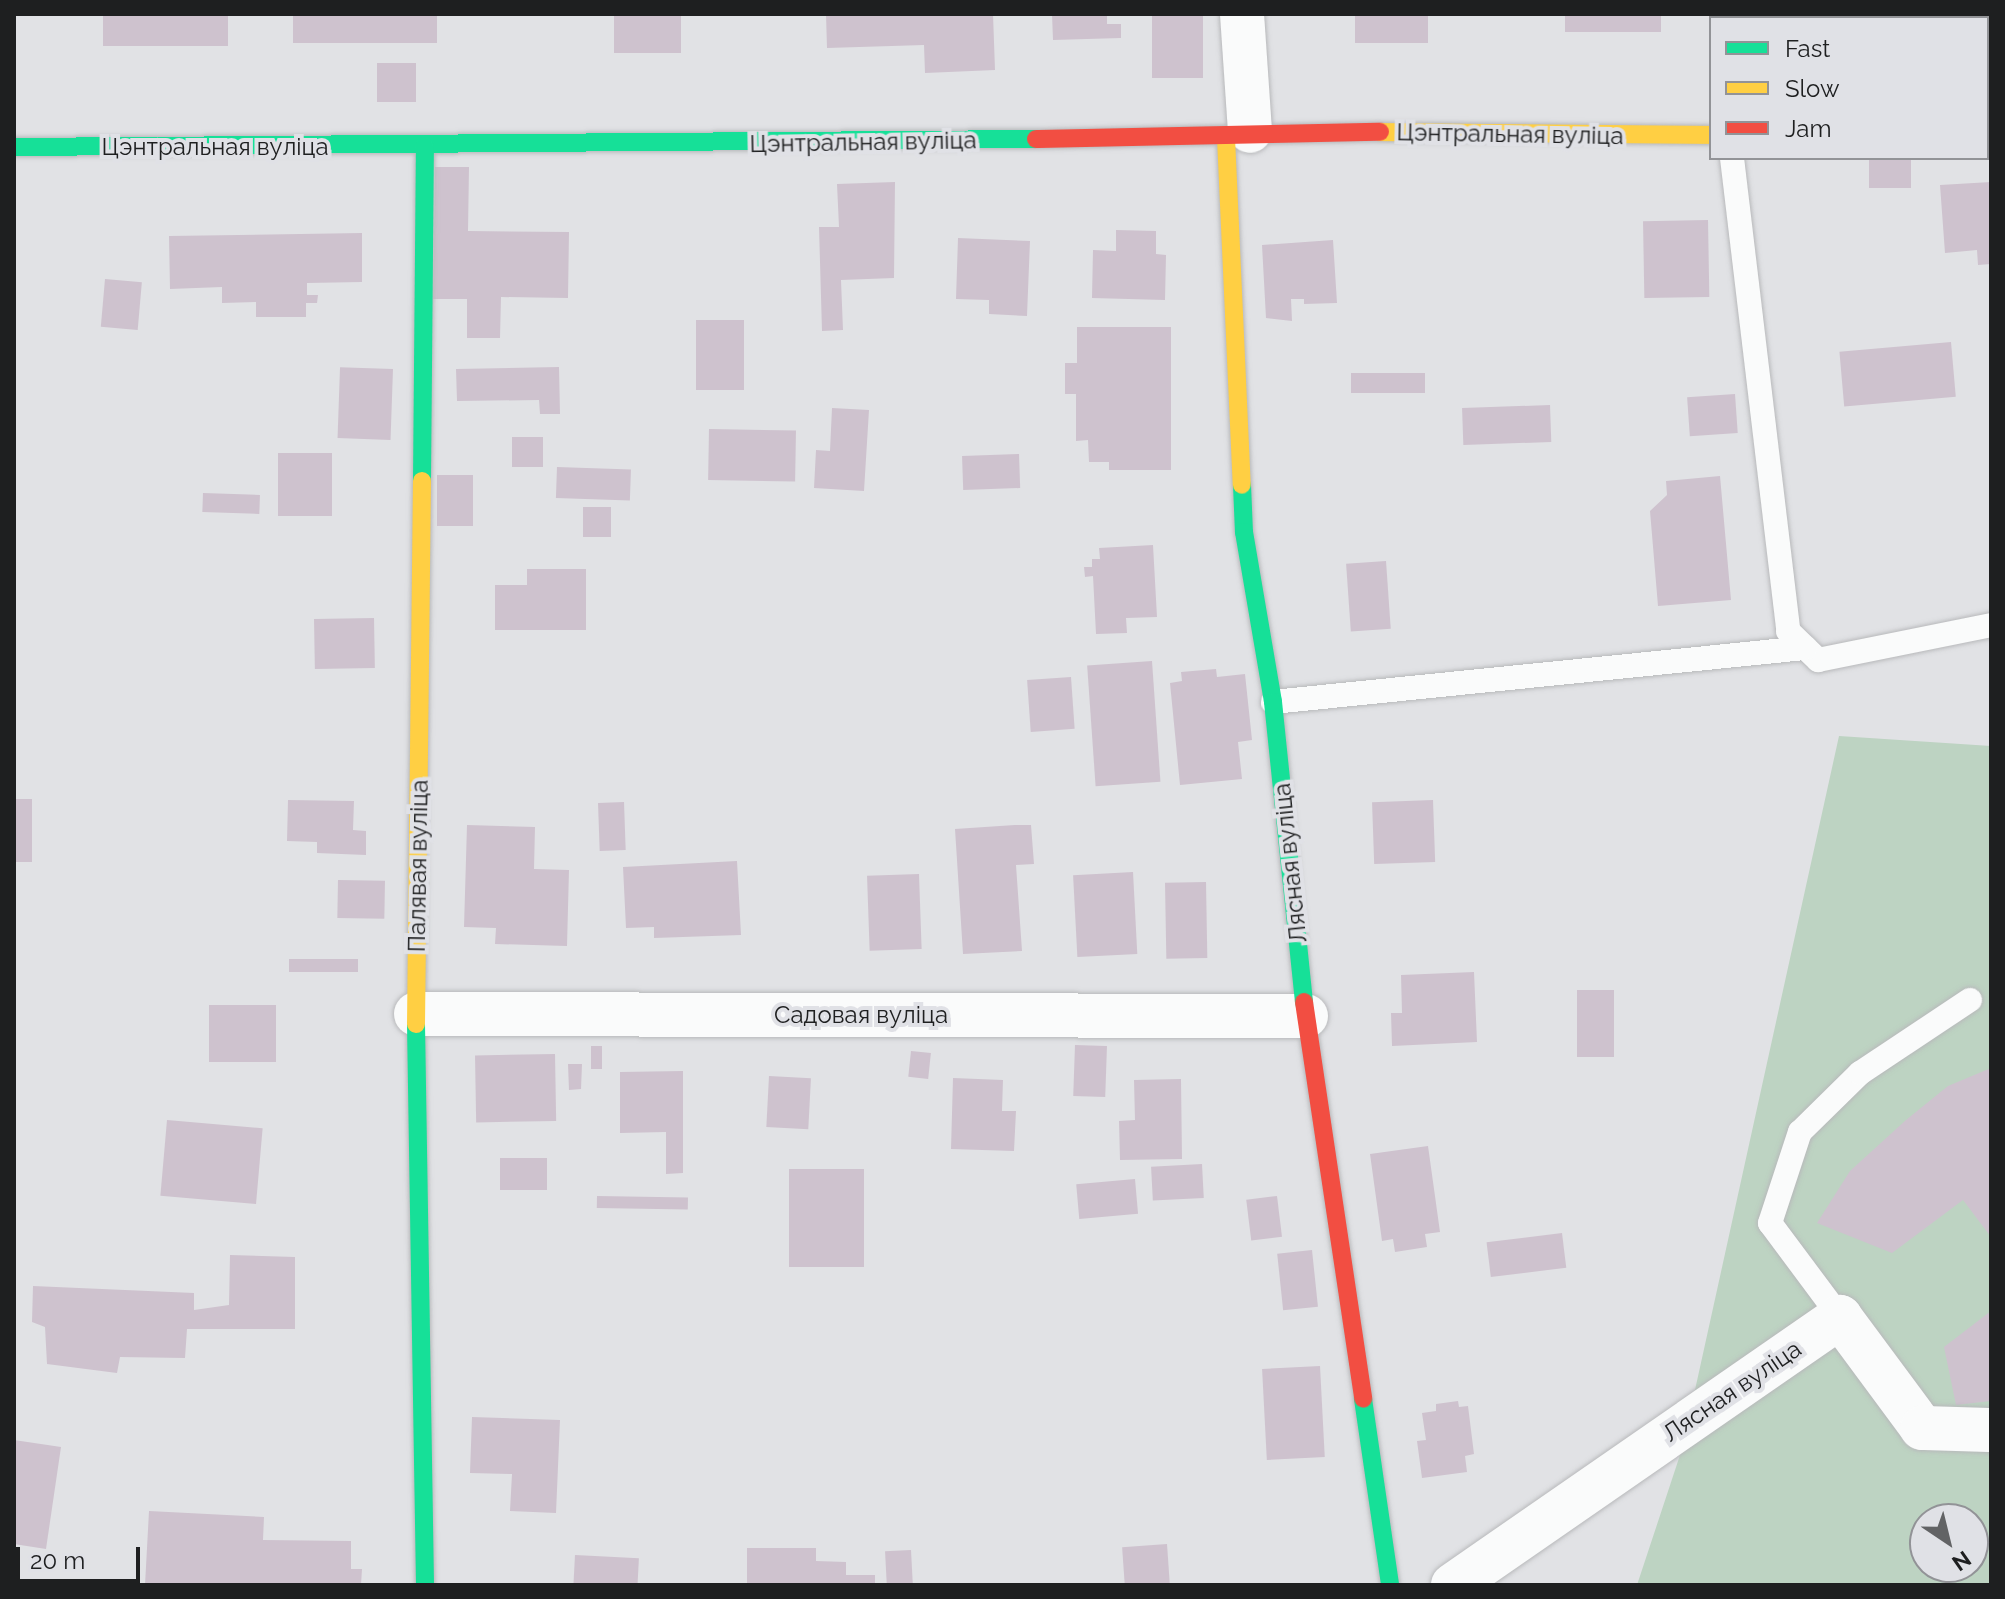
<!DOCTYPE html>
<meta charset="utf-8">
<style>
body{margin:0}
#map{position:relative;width:2005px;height:1599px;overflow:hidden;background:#e1e2e5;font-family:Raleway,sans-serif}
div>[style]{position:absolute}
.green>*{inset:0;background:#bdd3c2}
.building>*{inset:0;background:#cec2ce;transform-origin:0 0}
.roads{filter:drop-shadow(0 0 2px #b8b9bb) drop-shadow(0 0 2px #b8b9bb)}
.lane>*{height:24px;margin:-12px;padding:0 12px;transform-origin:12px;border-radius:12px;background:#fafbfb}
.street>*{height:44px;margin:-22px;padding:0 22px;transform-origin:22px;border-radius:22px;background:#fafbfb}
.fast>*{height:18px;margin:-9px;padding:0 9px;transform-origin:9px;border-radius:9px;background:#16e098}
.slow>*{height:18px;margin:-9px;padding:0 9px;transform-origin:9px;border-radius:9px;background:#ffcf43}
.jam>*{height:18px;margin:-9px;padding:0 9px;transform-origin:9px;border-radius:9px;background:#f24e42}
span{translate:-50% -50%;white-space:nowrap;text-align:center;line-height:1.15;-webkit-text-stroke:8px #e0e1e6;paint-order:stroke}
.street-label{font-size:24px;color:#1e1f20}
.frame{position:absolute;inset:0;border:16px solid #1e1f20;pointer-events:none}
.legend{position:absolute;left:1709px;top:16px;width:280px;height:144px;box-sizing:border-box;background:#e0e1e6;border:2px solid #929397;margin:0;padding:10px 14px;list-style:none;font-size:24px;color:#1e1f20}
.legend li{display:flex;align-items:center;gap:16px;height:40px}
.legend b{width:40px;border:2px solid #929397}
.north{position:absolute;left:1909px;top:1503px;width:80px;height:80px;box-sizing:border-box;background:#e0e1e6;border:2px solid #929397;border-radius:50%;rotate:145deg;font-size:22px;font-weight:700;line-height:32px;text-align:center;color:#1e1f20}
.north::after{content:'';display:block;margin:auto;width:28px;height:36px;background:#626365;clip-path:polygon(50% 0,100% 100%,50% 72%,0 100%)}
.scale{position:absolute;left:16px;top:1547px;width:124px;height:36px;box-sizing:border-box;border:4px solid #1e1f20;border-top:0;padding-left:10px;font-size:24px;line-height:28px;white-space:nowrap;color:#1e1f20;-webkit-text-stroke:6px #e0e1e6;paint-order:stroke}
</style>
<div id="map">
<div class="green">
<div style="clip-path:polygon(evenodd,1839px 736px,1991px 746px,1991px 1585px,1637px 1585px,1682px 1449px,1839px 736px,1925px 1519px,1973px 1519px,1973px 1567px,1925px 1567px,1925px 1519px)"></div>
</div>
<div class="building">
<div style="left:103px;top:14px;width:125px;height:32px"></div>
<div style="left:293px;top:14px;width:144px;height:29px"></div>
<div style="left:614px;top:14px;width:67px;height:39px"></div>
<div style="clip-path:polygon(826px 14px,993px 14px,995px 70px,925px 73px,924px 45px,827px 48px)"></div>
<div style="clip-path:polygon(1052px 14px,1107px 14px,1107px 24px,1121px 24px,1121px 38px,1053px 40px)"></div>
<div style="left:1152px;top:14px;width:51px;height:64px"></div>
<div style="left:1355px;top:14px;width:73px;height:29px"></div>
<div style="left:1565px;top:14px;width:96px;height:18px"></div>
<div style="left:1738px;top:14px;width:99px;height:4px"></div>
<div style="clip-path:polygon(1945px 14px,1991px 14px,1991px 29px,1987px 18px)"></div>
<div style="left:377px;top:63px;width:39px;height:39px"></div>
<div style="left:1869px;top:158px;width:42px;height:30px"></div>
<div style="clip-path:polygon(435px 167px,469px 167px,468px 231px,569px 232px,568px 298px,501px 297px,500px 338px,467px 338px,467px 299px,433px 299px)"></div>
<div style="clip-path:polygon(895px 182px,894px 278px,841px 280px,843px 330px,822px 331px,819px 227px,839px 227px,837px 184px)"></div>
<div style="clip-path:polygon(1991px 182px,1991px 264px,1978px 265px,1977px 250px,1945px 253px,1940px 185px)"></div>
<div style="left:1708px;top:220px;width:77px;height:65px;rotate:89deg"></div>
<div style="clip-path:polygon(1116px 230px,1156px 231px,1156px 254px,1166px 255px,1165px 300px,1092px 298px,1093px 250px,1116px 251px)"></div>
<div style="clip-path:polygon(362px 233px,362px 282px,307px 283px,307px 295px,318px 295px,317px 303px,306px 303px,306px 317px,256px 317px,256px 302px,222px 303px,222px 287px,170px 289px,169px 236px)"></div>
<div style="clip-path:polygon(958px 238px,1030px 241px,1027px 316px,989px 314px,989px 300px,956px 299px)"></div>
<div style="clip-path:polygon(1333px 240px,1337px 303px,1304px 304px,1304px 299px,1291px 299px,1292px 321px,1266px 318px,1262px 245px)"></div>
<div style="left:105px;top:279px;width:37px;height:48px;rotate:5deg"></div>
<div style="left:696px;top:320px;width:48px;height:70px"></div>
<div style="clip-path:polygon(1077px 327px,1171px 327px,1171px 470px,1109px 470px,1109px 462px,1089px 462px,1088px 440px,1076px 441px,1076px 394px,1065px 394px,1065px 363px,1077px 363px)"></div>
<div style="left:1951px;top:342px;width:55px;height:112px;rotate:85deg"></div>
<div style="clip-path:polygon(559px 367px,560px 414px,540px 414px,539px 400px,457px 401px,456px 369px)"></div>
<div style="left:393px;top:369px;width:71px;height:53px;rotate:92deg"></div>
<div style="left:1351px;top:373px;width:74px;height:20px"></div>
<div style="left:1735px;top:394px;width:39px;height:48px;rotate:86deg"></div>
<div style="left:1550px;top:405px;width:37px;height:88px;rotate:88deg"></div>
<div style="clip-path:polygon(832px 408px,869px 410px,864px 491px,814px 488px,816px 450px,830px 451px)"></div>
<div style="left:709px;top:429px;width:87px;height:51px;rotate:1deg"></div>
<div style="left:512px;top:437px;width:31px;height:30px"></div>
<div style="left:278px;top:453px;width:54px;height:63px"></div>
<div style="left:1019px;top:454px;width:34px;height:57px;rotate:88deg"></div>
<div style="left:557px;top:467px;width:74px;height:31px;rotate:2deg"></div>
<div style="left:437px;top:475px;width:36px;height:51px"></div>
<div style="clip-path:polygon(1720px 476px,1731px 600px,1658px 606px,1650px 511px,1667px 495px,1666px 481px)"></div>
<div style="left:203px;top:493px;width:57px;height:19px;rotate:2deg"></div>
<div style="left:583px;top:507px;width:28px;height:30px"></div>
<div style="clip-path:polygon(1153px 545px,1157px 617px,1126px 618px,1127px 633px,1096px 634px,1093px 576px,1085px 577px,1084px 567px,1092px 567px,1092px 559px,1100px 559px,1099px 548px)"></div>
<div style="left:1386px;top:561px;width:68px;height:40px;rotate:86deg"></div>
<div style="clip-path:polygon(527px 569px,586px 569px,586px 630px,495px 630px,495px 585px,527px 585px)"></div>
<div style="left:374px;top:618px;width:50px;height:60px;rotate:89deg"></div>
<div style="left:1152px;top:661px;width:121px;height:65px;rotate:86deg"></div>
<div style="clip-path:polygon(1216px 669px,1217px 677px,1245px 674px,1252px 740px,1238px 742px,1242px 779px,1180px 785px,1170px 683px,1182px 681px,1181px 672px)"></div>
<div style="left:1071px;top:677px;width:52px;height:44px;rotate:86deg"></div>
<div style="left:14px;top:799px;width:18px;height:63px"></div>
<div style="clip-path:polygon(288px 800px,354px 801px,353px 830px,366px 831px,366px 855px,317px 853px,317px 842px,287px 841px)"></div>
<div style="left:1433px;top:800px;width:62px;height:61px;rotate:88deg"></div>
<div style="left:624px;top:802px;width:48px;height:26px;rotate:88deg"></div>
<div style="clip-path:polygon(467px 825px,535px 827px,534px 869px,569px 870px,567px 946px,495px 944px,496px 928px,464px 927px)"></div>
<div style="clip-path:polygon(1015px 825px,1031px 825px,1034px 864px,1016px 865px,1022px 951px,963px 954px,955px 829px)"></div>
<div style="clip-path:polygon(737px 861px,741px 935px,654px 938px,654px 927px,626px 928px,623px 867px)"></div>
<div style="left:1133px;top:872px;width:82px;height:60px;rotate:87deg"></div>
<div style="left:919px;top:874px;width:75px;height:52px;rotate:88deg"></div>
<div style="left:338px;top:880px;width:47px;height:38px;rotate:1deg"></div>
<div style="left:1206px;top:882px;width:76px;height:41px;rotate:89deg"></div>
<div style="left:289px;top:959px;width:69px;height:13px"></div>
<div style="clip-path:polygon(1474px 972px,1477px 1042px,1392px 1046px,1391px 1013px,1402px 1013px,1401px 975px)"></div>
<div style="left:1577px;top:990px;width:37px;height:67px"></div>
<div style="left:209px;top:1005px;width:67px;height:57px"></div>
<div style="left:1075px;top:1045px;width:32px;height:51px;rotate:2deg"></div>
<div style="left:591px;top:1046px;width:11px;height:23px"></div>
<div style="left:911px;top:1051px;width:20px;height:26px;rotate:6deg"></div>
<div style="left:555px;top:1054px;width:67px;height:80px;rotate:89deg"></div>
<div style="clip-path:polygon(568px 1064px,582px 1064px,581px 1089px,569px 1090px)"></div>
<div style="clip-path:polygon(1991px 1068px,1991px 1237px,1963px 1200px,1892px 1253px,1817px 1223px,1850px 1171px,1906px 1120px,1948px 1086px)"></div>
<div style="clip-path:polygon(683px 1071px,683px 1173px,666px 1174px,666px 1132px,620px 1133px,620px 1072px)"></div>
<div style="left:769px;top:1076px;width:42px;height:51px;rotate:3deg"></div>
<div style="clip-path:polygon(953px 1078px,1003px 1080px,1002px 1111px,1016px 1111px,1014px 1151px,951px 1149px)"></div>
<div style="clip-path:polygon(1181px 1079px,1182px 1159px,1120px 1160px,1119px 1121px,1135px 1120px,1134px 1080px)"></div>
<div style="left:167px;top:1120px;width:96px;height:76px;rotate:5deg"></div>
<div style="clip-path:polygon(1428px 1146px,1440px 1232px,1425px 1234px,1427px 1247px,1395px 1252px,1393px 1239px,1382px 1241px,1370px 1154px)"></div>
<div style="left:547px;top:1158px;width:32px;height:47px;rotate:90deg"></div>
<div style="left:1202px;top:1164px;width:34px;height:51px;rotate:87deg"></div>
<div style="left:864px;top:1169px;width:98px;height:75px;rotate:90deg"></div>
<div style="left:1135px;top:1179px;width:35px;height:59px;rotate:85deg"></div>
<div style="left:597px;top:1196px;width:91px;height:12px;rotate:1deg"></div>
<div style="left:1277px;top:1196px;width:41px;height:31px;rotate:83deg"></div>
<div style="left:1562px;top:1233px;width:35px;height:76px;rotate:83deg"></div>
<div style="left:1312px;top:1250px;width:57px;height:35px;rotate:84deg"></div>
<div style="clip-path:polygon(230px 1255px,295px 1257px,295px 1329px,187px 1329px,185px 1358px,120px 1357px,117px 1373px,47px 1364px,45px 1327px,32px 1322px,33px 1286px,194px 1293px,194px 1310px,229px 1305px)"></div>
<div style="clip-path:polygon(1991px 1311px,1991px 1401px,1956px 1405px,1944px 1347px)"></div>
<div style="left:1320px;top:1366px;width:91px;height:58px;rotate:87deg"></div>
<div style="clip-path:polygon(1458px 1401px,1459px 1407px,1468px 1406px,1474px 1454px,1465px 1456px,1467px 1472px,1422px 1478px,1417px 1441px,1426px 1440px,1422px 1413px,1436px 1411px,1436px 1404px)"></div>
<div style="clip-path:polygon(472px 1417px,560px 1420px,556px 1513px,510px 1511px,512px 1474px,470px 1473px)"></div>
<div style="clip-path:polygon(14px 1440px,61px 1447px,46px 1549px,14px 1544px)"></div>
<div style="clip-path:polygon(149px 1511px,264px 1517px,263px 1540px,351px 1541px,351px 1569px,362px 1569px,361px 1585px,145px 1585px)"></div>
<div style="left:1167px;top:1544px;width:41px;height:45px;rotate:86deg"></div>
<div style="clip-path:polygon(747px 1548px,816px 1548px,816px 1561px,846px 1562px,846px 1575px,875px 1575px,875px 1585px,747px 1585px)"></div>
<div style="left:911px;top:1550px;width:35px;height:26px;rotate:87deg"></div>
<div style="left:575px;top:1555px;width:64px;height:30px;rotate:3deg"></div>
</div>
<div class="roads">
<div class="lane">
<div style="left:1732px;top:158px;width:476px;rotate:83.2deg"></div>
<div style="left:1788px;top:631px;width:42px;rotate:44deg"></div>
<div style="left:1818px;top:660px;width:177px;rotate:-11.4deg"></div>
<div style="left:1273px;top:702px;width:535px;rotate:-5.8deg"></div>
<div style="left:1840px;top:1317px;width:117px;rotate:-126.7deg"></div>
<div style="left:1770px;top:1223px;width:96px;rotate:-71.8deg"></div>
<div style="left:1800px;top:1132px;width:84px;rotate:-44.5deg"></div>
<div style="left:1860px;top:1073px;width:132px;rotate:-33.6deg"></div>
</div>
<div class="street">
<div style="left:1242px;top:14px;width:117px;rotate:86.1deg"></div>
<div style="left:1987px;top:131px;width:4px"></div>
<div style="left:416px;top:1014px;width:890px;rotate:0.13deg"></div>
<div style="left:1453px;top:1585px;width:471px;rotate:-34.7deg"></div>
<div style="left:1840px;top:1317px;width:138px;rotate:53.5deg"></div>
<div style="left:1922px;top:1428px;width:69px;rotate:1.7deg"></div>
</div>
<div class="fast">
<div style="left:14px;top:147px;width:1022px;rotate:-0.45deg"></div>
<div style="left:422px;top:481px;width:335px;rotate:-89.5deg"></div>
<div style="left:1242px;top:485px;width:47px;rotate:87.6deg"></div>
<div style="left:1244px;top:532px;width:172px;rotate:80.3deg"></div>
<div style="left:1273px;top:702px;width:302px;rotate:84.1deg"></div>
<div style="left:416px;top:1024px;width:561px;rotate:89.08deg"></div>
<div style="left:1363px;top:1399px;width:188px;rotate:81.7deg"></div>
</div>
<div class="slow">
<div style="left:1380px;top:132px;width:331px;rotate:0.5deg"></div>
<div style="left:1226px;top:138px;width:347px;rotate:87.4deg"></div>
<div style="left:416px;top:1024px;width:543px;rotate:-89.37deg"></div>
</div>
<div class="jam">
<div style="left:1036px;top:139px;width:344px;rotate:-1.2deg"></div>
<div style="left:1304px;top:1002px;width:401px;rotate:81.5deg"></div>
</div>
</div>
<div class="street-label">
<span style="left:1510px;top:134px;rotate:1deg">Цэнтральная вуліца</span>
<span style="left:863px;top:142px;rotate:-1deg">Цэнтральная вуліца</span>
<span style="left:215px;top:147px">Цэнтральная вуліца</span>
<span style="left:1290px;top:863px;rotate:-96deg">Лясная вуліца</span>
<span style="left:418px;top:866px;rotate:-89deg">Палявая вуліца</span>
<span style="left:861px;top:1015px">Садовая вуліца</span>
<span style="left:1732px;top:1391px;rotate:-34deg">Лясная вуліца</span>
</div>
<div class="frame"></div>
<ul class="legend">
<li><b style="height:10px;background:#16e098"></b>Fast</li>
<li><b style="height:10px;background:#ffcf43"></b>Slow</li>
<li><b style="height:10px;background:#f24e42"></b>Jam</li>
</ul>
<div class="north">N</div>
<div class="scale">20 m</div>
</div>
